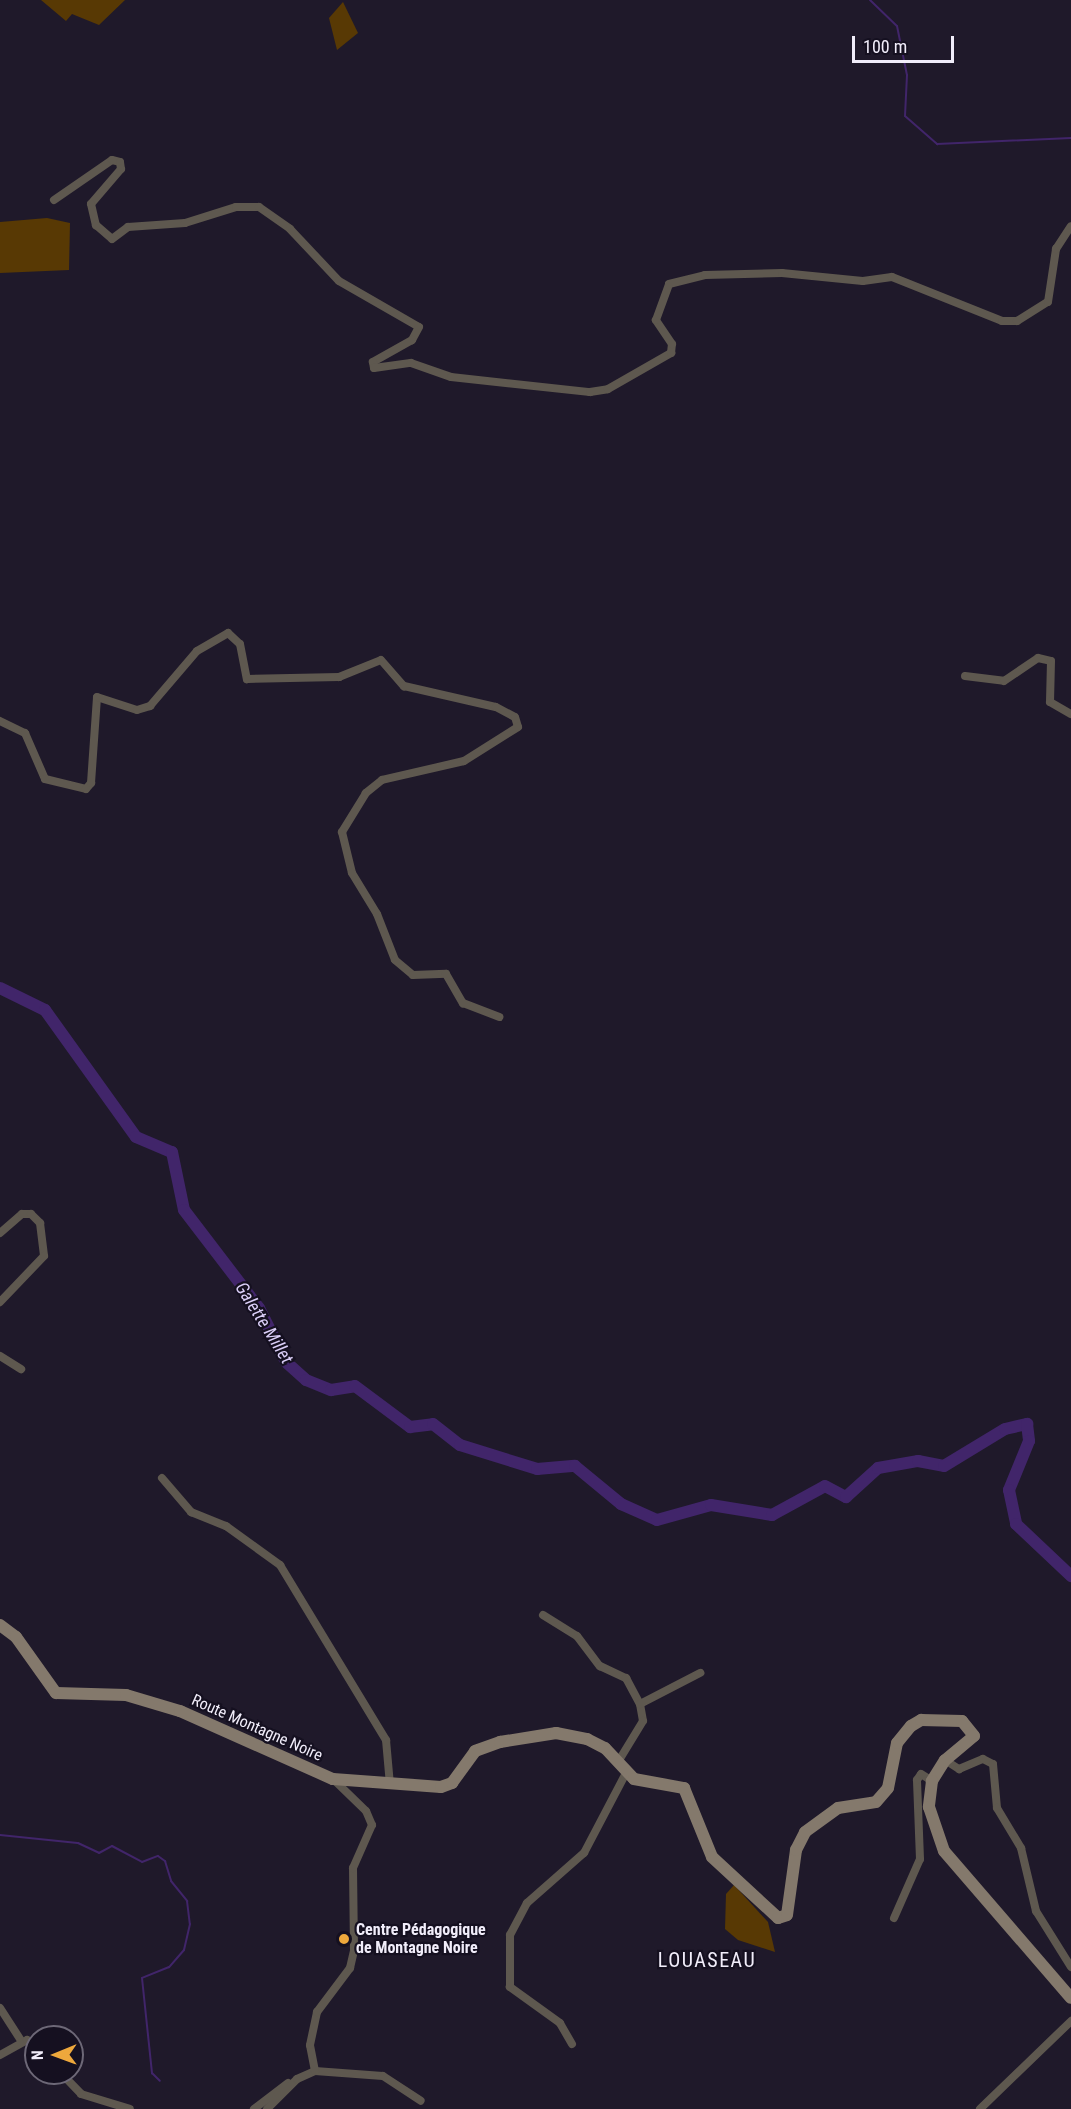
<!DOCTYPE html>
<meta charset="utf-8">
<style>
body{margin:0}
#map{position:relative;width:1071px;height:2109px;overflow:hidden;background:#1f192a;font-family:"Roboto Condensed",sans-serif}
div>[style]{position:absolute}
.green>*{inset:0;background:#583904}
.stream>*{height:2px;margin:-1px;padding:0 1px;transform-origin:1px;border-radius:1px;background:#41256a}
.river>*{height:12px;margin:-6px;padding:0 6px;transform-origin:6px;border-radius:6px;background:#41256a}
.street>*{height:8px;margin:-4px;padding:0 4px;transform-origin:4px;border-radius:4px;background:#5e584f}
.secondary>*{height:12px;margin:-6px;padding:0 6px;transform-origin:6px;border-radius:6px;background:#84796c}
.dots>*{width:16px;height:16px;translate:-50% -50%;box-sizing:border-box;border:3px solid #151020;border-radius:50%}
span{translate:-50% -50%;white-space:nowrap;text-align:center;line-height:1.15;-webkit-text-stroke:4.5px #151020;paint-order:stroke}
.street-label{font-size:16px;color:#f1edfa}
.poi-label{font-size:16px;color:#f1edfa;font-weight:700}
.left{translate:0 -50%;text-align:left}
.water-label{font-size:18px;color:#dacef7;font-style:italic}
.quarter-label{font-size:20px;color:#f1edfa;letter-spacing:1.5px}
.north{position:absolute;left:24px;top:2025px;width:60px;height:60px;box-sizing:border-box;background:#151020;border:2px solid #6d6877;border-radius:50%;rotate:269deg;font-size:16px;font-weight:700;line-height:24px;text-align:center;color:#f1edfa}
.north::after{content:'';display:block;margin:auto;width:21px;height:27px;background:#eea83c;clip-path:polygon(50% 0,100% 100%,50% 72%,0 100%)}
.scale{position:absolute;left:852px;top:36px;width:102px;height:27px;box-sizing:border-box;border:3px solid #f1edfa;border-top:0;padding-left:8px;font-size:18px;line-height:21px;white-space:nowrap;color:#f1edfa;-webkit-text-stroke:4px #151020;paint-order:stroke}
</style>
<div id="map">
<div class="green">
<div style="clip-path:polygon(41px 0,125px 0,99px 25px,72px 14px,66px 21px)"></div>
<div style="clip-path:polygon(343px 2px,358px 33px,337px 50px,329px 18px)"></div>
<div style="clip-path:polygon(47px 218px,70px 223px,69px 270px,0 273px,0 222px)"></div>
<div style="clip-path:polygon(734px 1885px,768px 1922px,775px 1952px,738px 1940px,725px 1929px,726px 1894px)"></div>
</div>
<div class="stream">
<div style="left:870px;top:0;width:37px;rotate:44deg"></div>
<div style="left:897px;top:26px;width:50px;rotate:78.5deg"></div>
<div style="left:907px;top:75px;width:41px;rotate:92.8deg"></div>
<div style="left:905px;top:116px;width:43px;rotate:41.2deg"></div>
<div style="left:937px;top:144px;width:134px;rotate:-2.6deg"></div>
<div style="left:0;top:1835px;width:78px;rotate:5.9deg"></div>
<div style="left:78px;top:1843px;width:23px;rotate:25deg"></div>
<div style="left:99px;top:1853px;width:15px;rotate:-28deg"></div>
<div style="left:112px;top:1846px;width:34px;rotate:28deg"></div>
<div style="left:142px;top:1862px;width:17px;rotate:-21deg"></div>
<div style="left:158px;top:1856px;width:9px;rotate:36deg"></div>
<div style="left:165px;top:1861px;width:21px;rotate:73deg"></div>
<div style="left:171px;top:1881px;width:26px;rotate:51deg"></div>
<div style="left:187px;top:1901px;width:23px;rotate:83deg"></div>
<div style="left:190px;top:1924px;width:27px;rotate:103deg"></div>
<div style="left:184px;top:1950px;width:23px;rotate:131deg"></div>
<div style="left:169px;top:1967px;width:29px;rotate:158deg"></div>
<div style="left:142px;top:1978px;width:96px;rotate:84deg"></div>
<div style="left:152px;top:2073px;width:11px;rotate:45deg"></div>
</div>
<div class="river">
<div style="left:0;top:988px;width:50px;rotate:26.1deg"></div>
<div style="left:45px;top:1010px;width:156px;rotate:54.4deg"></div>
<div style="left:136px;top:1137px;width:39px;rotate:23deg"></div>
<div style="left:172px;top:1152px;width:59px;rotate:78.3deg"></div>
<div style="left:184px;top:1210px;width:123px;rotate:52.6deg"></div>
<div style="left:259px;top:1308px;width:60px;rotate:63.4deg"></div>
<div style="left:286px;top:1362px;width:27px;rotate:42deg"></div>
<div style="left:306px;top:1380px;width:27px;rotate:22deg"></div>
<div style="left:331px;top:1390px;width:24px;rotate:-9deg"></div>
<div style="left:355px;top:1386px;width:69px;rotate:36.7deg"></div>
<div style="left:410px;top:1427px;width:23px;rotate:-7deg"></div>
<div style="left:433px;top:1424px;width:34px;rotate:38deg"></div>
<div style="left:460px;top:1445px;width:81px;rotate:17.3deg"></div>
<div style="left:537px;top:1469px;width:38px;rotate:-5deg"></div>
<div style="left:575px;top:1466px;width:60px;rotate:39.6deg"></div>
<div style="left:621px;top:1504px;width:39px;rotate:24deg"></div>
<div style="left:657px;top:1520px;width:56px;rotate:-15.5deg"></div>
<div style="left:711px;top:1505px;width:62px;rotate:9.3deg"></div>
<div style="left:772px;top:1515px;width:60px;rotate:-28.7deg"></div>
<div style="left:825px;top:1486px;width:24px;rotate:28deg"></div>
<div style="left:846px;top:1497px;width:43px;rotate:-42.2deg"></div>
<div style="left:878px;top:1468px;width:41px;rotate:-9.9deg"></div>
<div style="left:918px;top:1461px;width:26px;rotate:11deg"></div>
<div style="left:944px;top:1466px;width:71px;rotate:-31.2deg"></div>
<div style="left:1005px;top:1429px;width:23px;rotate:-13deg"></div>
<div style="left:1027px;top:1424px;width:17px;rotate:83deg"></div>
<div style="left:1029px;top:1441px;width:53px;rotate:112.2deg"></div>
<div style="left:1009px;top:1490px;width:35px;rotate:78deg"></div>
<div style="left:1016px;top:1524px;width:76px;rotate:43.4deg"></div>
</div>
<div class="street">
<div style="left:54px;top:200px;width:70px;rotate:-34.6deg"></div>
<div style="left:112px;top:160px;width:8px;rotate:14deg"></div>
<div style="left:120px;top:162px;width:7px;rotate:82deg"></div>
<div style="left:121px;top:169px;width:46px;rotate:130.6deg"></div>
<div style="left:91px;top:204px;width:22px;rotate:77deg"></div>
<div style="left:96px;top:225px;width:21px;rotate:41deg"></div>
<div style="left:112px;top:239px;width:20px;rotate:-37deg"></div>
<div style="left:128px;top:227px;width:57px;rotate:-4deg"></div>
<div style="left:185px;top:223px;width:53px;rotate:-17.4deg"></div>
<div style="left:236px;top:207px;width:23px"></div>
<div style="left:259px;top:207px;width:38px;rotate:35deg"></div>
<div style="left:290px;top:229px;width:71px;rotate:46.7deg"></div>
<div style="left:339px;top:281px;width:92px;rotate:29.9deg"></div>
<div style="left:419px;top:327px;width:15px;rotate:118deg"></div>
<div style="left:412px;top:340px;width:45px;rotate:150.6deg"></div>
<div style="left:373px;top:362px;width:6px;rotate:81deg"></div>
<div style="left:374px;top:368px;width:37px;rotate:-8deg"></div>
<div style="left:411px;top:363px;width:42px;rotate:19.3deg"></div>
<div style="left:451px;top:377px;width:140px;rotate:6.2deg"></div>
<div style="left:590px;top:392px;width:18px;rotate:-9deg"></div>
<div style="left:608px;top:389px;width:73px;rotate:-29.7deg"></div>
<div style="left:671px;top:353px;width:9px;rotate:-84deg"></div>
<div style="left:672px;top:344px;width:29px;rotate:-124deg"></div>
<div style="left:656px;top:320px;width:38px;rotate:-70deg"></div>
<div style="left:669px;top:284px;width:37px;rotate:-14deg"></div>
<div style="left:705px;top:275px;width:77px;rotate:-1.5deg"></div>
<div style="left:782px;top:273px;width:81px;rotate:5.6deg"></div>
<div style="left:863px;top:281px;width:29px;rotate:-8deg"></div>
<div style="left:892px;top:277px;width:118px;rotate:21.8deg"></div>
<div style="left:1002px;top:321px;width:15px"></div>
<div style="left:1017px;top:321px;width:36px;rotate:-32deg"></div>
<div style="left:1048px;top:302px;width:54px;rotate:-81.4deg"></div>
<div style="left:1056px;top:249px;width:27px;rotate:-57deg"></div>
<div style="left:965px;top:676px;width:39px;rotate:7deg"></div>
<div style="left:1004px;top:681px;width:41px;rotate:-34.1deg"></div>
<div style="left:1038px;top:658px;width:13px;rotate:13deg"></div>
<div style="left:1051px;top:661px;width:41px;rotate:91.4deg"></div>
<div style="left:1050px;top:702px;width:24px;rotate:30deg"></div>
<div style="left:0;top:721px;width:28px;rotate:26deg"></div>
<div style="left:25px;top:733px;width:50px;rotate:66.5deg"></div>
<div style="left:45px;top:779px;width:42px;rotate:13.7deg"></div>
<div style="left:86px;top:789px;width:8px;rotate:-50deg"></div>
<div style="left:91px;top:783px;width:86px;rotate:-86deg"></div>
<div style="left:97px;top:697px;width:42px;rotate:18deg"></div>
<div style="left:137px;top:710px;width:14px;rotate:-17deg"></div>
<div style="left:150px;top:706px;width:72px;rotate:-49.5deg"></div>
<div style="left:197px;top:651px;width:36px;rotate:-30deg"></div>
<div style="left:228px;top:633px;width:16px;rotate:43deg"></div>
<div style="left:240px;top:644px;width:36px;rotate:79deg"></div>
<div style="left:247px;top:679px;width:92px;rotate:-1.2deg"></div>
<div style="left:339px;top:677px;width:45px;rotate:-22deg"></div>
<div style="left:381px;top:660px;width:35px;rotate:49deg"></div>
<div style="left:404px;top:686px;width:94px;rotate:12.9deg"></div>
<div style="left:496px;top:707px;width:21px;rotate:28deg"></div>
<div style="left:515px;top:717px;width:10px;rotate:73deg"></div>
<div style="left:518px;top:727px;width:64px;rotate:147.8deg"></div>
<div style="left:464px;top:761px;width:84px;rotate:167deg"></div>
<div style="left:382px;top:780px;width:21px;rotate:141deg"></div>
<div style="left:366px;top:793px;width:46px;rotate:121.6deg"></div>
<div style="left:342px;top:832px;width:42px;rotate:76.3deg"></div>
<div style="left:352px;top:873px;width:48px;rotate:58.6deg"></div>
<div style="left:377px;top:914px;width:49px;rotate:68.6deg"></div>
<div style="left:395px;top:960px;width:23px;rotate:40deg"></div>
<div style="left:413px;top:975px;width:33px;rotate:-2deg"></div>
<div style="left:446px;top:974px;width:34px;rotate:60deg"></div>
<div style="left:463px;top:1003px;width:39px;rotate:21deg"></div>
<div style="left:0;top:1233px;width:29px;rotate:-41deg"></div>
<div style="left:22px;top:1214px;width:9px"></div>
<div style="left:31px;top:1214px;width:13px;rotate:45deg"></div>
<div style="left:40px;top:1223px;width:33px;rotate:83deg"></div>
<div style="left:44px;top:1256px;width:64px;rotate:133.7deg"></div>
<div style="left:0;top:1356px;width:25px;rotate:32deg"></div>
<div style="left:162px;top:1478px;width:45px;rotate:49.5deg"></div>
<div style="left:191px;top:1512px;width:38px;rotate:22deg"></div>
<div style="left:226px;top:1526px;width:67px;rotate:35.8deg"></div>
<div style="left:280px;top:1565px;width:205px;rotate:58.8deg"></div>
<div style="left:386px;top:1740px;width:45px;rotate:84.9deg"></div>
<div style="left:543px;top:1615px;width:40px;rotate:32deg"></div>
<div style="left:577px;top:1636px;width:38px;rotate:53deg"></div>
<div style="left:600px;top:1666px;width:29px;rotate:25deg"></div>
<div style="left:626px;top:1678px;width:30px;rotate:62deg"></div>
<div style="left:640px;top:1704px;width:17px;rotate:80deg"></div>
<div style="left:643px;top:1721px;width:48px;rotate:121.4deg"></div>
<div style="left:640px;top:1704px;width:68px;rotate:-27.3deg"></div>
<div style="left:945px;top:1760px;width:17px;rotate:33deg"></div>
<div style="left:959px;top:1769px;width:26px;rotate:-23deg"></div>
<div style="left:983px;top:1759px;width:11px;rotate:27deg"></div>
<div style="left:993px;top:1764px;width:44px;rotate:84.8deg"></div>
<div style="left:997px;top:1808px;width:47px;rotate:59deg"></div>
<div style="left:1021px;top:1848px;width:65px;rotate:76.6deg"></div>
<div style="left:1036px;top:1911px;width:66px;rotate:58deg"></div>
<div style="left:894px;top:1918px;width:64px;rotate:-66.2deg"></div>
<div style="left:920px;top:1859px;width:79px;rotate:-92.2deg"></div>
<div style="left:917px;top:1780px;width:7px;rotate:-56deg"></div>
<div style="left:921px;top:1774px;width:13px;rotate:32deg"></div>
<div style="left:0;top:2008px;width:40px;rotate:57.1deg"></div>
<div style="left:572px;top:2044px;width:24px;rotate:-120deg"></div>
<div style="left:560px;top:2023px;width:62px;rotate:-144.2deg"></div>
<div style="left:510px;top:1987px;width:52px;rotate:-90deg"></div>
<div style="left:510px;top:1935px;width:36px;rotate:-62deg"></div>
<div style="left:527px;top:1903px;width:76px;rotate:-41.3deg"></div>
<div style="left:584px;top:1853px;width:90px;rotate:-62.3deg"></div>
<div style="left:0;top:2055px;width:31px;rotate:-29deg"></div>
<div style="left:27px;top:2040px;width:11px;rotate:34deg"></div>
<div style="left:315px;top:2071px;width:68px;rotate:4.2deg"></div>
<div style="left:383px;top:2076px;width:45px;rotate:33.3deg"></div>
<div style="left:61px;top:2073px;width:29px;rotate:46deg"></div>
<div style="left:81px;top:2094px;width:51px;rotate:17deg"></div>
<div style="left:254px;top:2109px;width:43px;rotate:-37.4deg"></div>
<div style="left:267px;top:2109px;width:42px;rotate:-45deg"></div>
<div style="left:297px;top:2079px;width:20px;rotate:-24deg"></div>
<div style="left:315px;top:2071px;width:26px;rotate:-101deg"></div>
<div style="left:310px;top:2045px;width:34px;rotate:-78deg"></div>
<div style="left:317px;top:2012px;width:55px;rotate:-53.1deg"></div>
<div style="left:350px;top:1968px;width:18px;rotate:-77deg"></div>
<div style="left:354px;top:1950px;width:82px;rotate:-90.7deg"></div>
<div style="left:353px;top:1868px;width:47px;rotate:-66.2deg"></div>
<div style="left:372px;top:1825px;width:15px;rotate:-113deg"></div>
<div style="left:366px;top:1811px;width:46px;rotate:-135.9deg"></div>
<div style="left:980px;top:2109px;width:127px;rotate:-44deg"></div>
</div>
<div class="secondary">
<div style="left:0;top:1625px;width:20px;rotate:37deg"></div>
<div style="left:16px;top:1637px;width:69px;rotate:54.5deg"></div>
<div style="left:56px;top:1693px;width:70px;rotate:1.6deg"></div>
<div style="left:126px;top:1695px;width:56px;rotate:16.5deg"></div>
<div style="left:180px;top:1711px;width:167px;rotate:24deg"></div>
<div style="left:333px;top:1779px;width:108px;rotate:4.2deg"></div>
<div style="left:441px;top:1787px;width:12px;rotate:-20deg"></div>
<div style="left:452px;top:1783px;width:39px;rotate:-54deg"></div>
<div style="left:475px;top:1751px;width:27px;rotate:-20deg"></div>
<div style="left:500px;top:1742px;width:57px;rotate:-9.1deg"></div>
<div style="left:556px;top:1733px;width:32px;rotate:11deg"></div>
<div style="left:587px;top:1739px;width:20px;rotate:27deg"></div>
<div style="left:605px;top:1748px;width:42px;rotate:46.9deg"></div>
<div style="left:634px;top:1779px;width:51px;rotate:10.2deg"></div>
<div style="left:684px;top:1788px;width:74px;rotate:67.9deg"></div>
<div style="left:712px;top:1857px;width:90px;rotate:42.7deg"></div>
<div style="left:778px;top:1918px;width:9px;rotate:-18deg"></div>
<div style="left:787px;top:1915px;width:66px;rotate:-82.1deg"></div>
<div style="left:796px;top:1850px;width:20px;rotate:-63deg"></div>
<div style="left:805px;top:1832px;width:41px;rotate:-36deg"></div>
<div style="left:838px;top:1808px;width:38px;rotate:-9deg"></div>
<div style="left:876px;top:1802px;width:18px;rotate:-49deg"></div>
<div style="left:888px;top:1788px;width:46px;rotate:-78.7deg"></div>
<div style="left:897px;top:1743px;width:22px;rotate:-51deg"></div>
<div style="left:911px;top:1726px;width:12px;rotate:-31deg"></div>
<div style="left:921px;top:1720px;width:41px;rotate:1.4deg"></div>
<div style="left:962px;top:1721px;width:19px;rotate:51deg"></div>
<div style="left:974px;top:1736px;width:38px;rotate:140deg"></div>
<div style="left:945px;top:1760px;width:25px;rotate:122deg"></div>
<div style="left:932px;top:1781px;width:26px;rotate:97deg"></div>
<div style="left:929px;top:1807px;width:46px;rotate:71.2deg"></div>
<div style="left:944px;top:1851px;width:194px;rotate:49.2deg"></div>
</div>
<div class="dots">
<div style="left:344px;top:1939px;background:#eea83c"></div>
</div>
<div class="street-label">
<span style="left:257px;top:1728px;rotate:24deg">Route Montagne Noire</span>
</div>
<div class="poi-label">
<span class="left" style="left:356px;top:1939px">Centre Pédagogique<br>de Montagne Noire</span>
</div>
<div class="water-label">
<span style="left:264px;top:1323px;rotate:58deg">Galette Millet</span>
</div>
<div class="quarter-label">
<span style="left:707px;top:1960px">LOUASEAU</span>
</div>
<div class="north">N</div>
<div class="scale">100 m</div>
</div>
